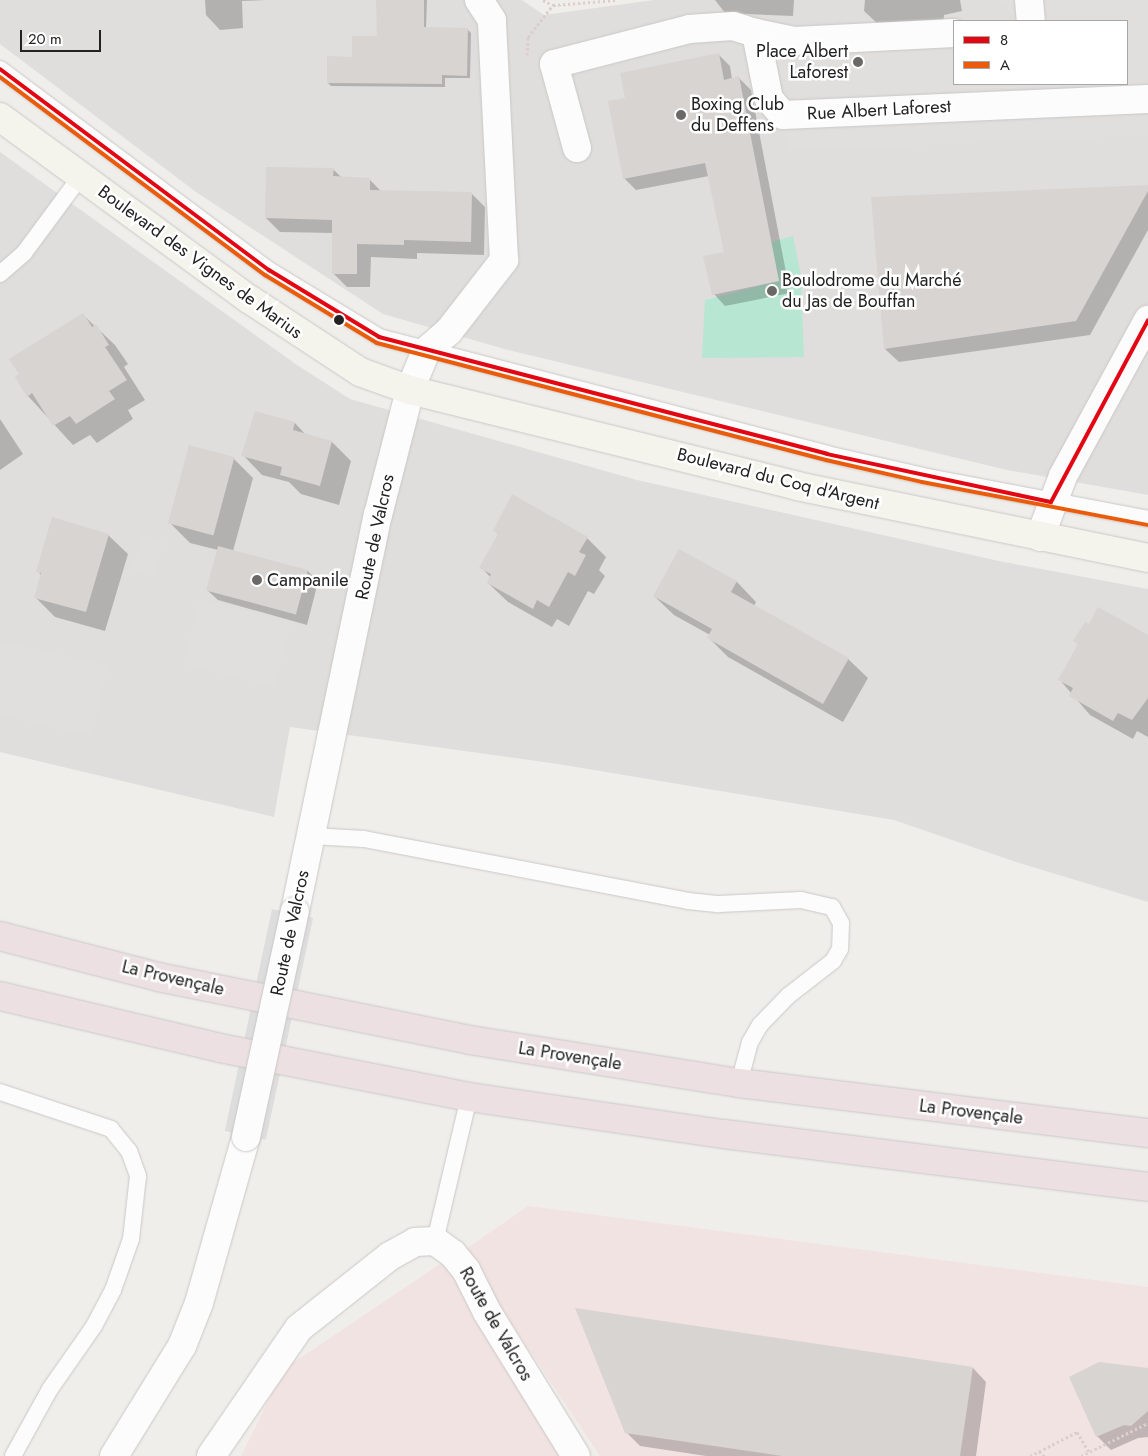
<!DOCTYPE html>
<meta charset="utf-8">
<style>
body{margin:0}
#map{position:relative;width:1148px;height:1456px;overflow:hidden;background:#f0eeeb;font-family:Jost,sans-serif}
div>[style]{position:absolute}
.residential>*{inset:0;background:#dfdedc}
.commercial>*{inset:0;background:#f1e3e1}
.pitch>*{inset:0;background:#b7e6d2}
.parking>*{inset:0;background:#e0dfde;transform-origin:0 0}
.pier>*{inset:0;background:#dedddd;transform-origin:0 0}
.shadow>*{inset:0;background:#0003}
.building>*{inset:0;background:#d7d4d2;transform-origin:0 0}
.path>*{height:3px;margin-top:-1.5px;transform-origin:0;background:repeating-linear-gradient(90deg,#dccecd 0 2.5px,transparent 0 5px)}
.roads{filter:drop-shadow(0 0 1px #c9c8c7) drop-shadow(0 0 1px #c9c8c7)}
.lane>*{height:16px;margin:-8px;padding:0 8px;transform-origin:8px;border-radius:8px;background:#fdfcfc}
.street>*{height:28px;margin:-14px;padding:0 14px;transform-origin:14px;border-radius:14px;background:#fdfcfc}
.secondary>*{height:28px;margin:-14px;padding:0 14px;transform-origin:14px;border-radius:14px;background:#f4f4ed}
.highway>*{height:28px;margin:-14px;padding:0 14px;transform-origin:14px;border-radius:14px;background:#ece0e2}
.bridges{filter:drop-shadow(0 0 1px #c9c8c7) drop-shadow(0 0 1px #c9c8c7)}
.street-bridge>*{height:28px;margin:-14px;padding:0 14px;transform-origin:14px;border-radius:14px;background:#fdfcfc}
.bus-1>*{height:4px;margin:-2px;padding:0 2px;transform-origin:2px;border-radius:2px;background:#e30613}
.bus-2>*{height:4px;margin:-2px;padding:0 2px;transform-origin:2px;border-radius:2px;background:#ea5b0b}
.dots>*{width:14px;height:14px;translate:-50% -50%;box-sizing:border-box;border:2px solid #fff;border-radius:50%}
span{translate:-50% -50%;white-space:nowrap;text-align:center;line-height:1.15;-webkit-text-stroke:5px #fff;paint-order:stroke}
.poi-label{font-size:18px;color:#222}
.right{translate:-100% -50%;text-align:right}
.left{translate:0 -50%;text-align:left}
.street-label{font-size:18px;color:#222}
.legend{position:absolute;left:953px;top:20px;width:175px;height:65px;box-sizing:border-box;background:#fff;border:1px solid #a7a7a7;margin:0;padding:6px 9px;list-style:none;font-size:15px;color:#222}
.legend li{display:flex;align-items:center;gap:10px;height:25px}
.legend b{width:25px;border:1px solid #a7a7a7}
.scale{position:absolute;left:20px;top:30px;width:81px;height:22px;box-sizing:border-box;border:2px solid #222;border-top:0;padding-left:6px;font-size:15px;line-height:18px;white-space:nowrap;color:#222;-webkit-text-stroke:4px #fff;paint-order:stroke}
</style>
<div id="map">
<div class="residential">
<div style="clip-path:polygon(evenodd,0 0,522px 0,544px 15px,654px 0,1148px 0,1148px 495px,1007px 470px,508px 350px,383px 314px,196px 192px,0 44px,0 0,954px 21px,1127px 21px,1127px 84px,954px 84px,954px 21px)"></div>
<div style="clip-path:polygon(0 152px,297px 365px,350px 399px,637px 480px,999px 561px,1148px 589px,1148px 902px,1016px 862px,894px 820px,558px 764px,290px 727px,274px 817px,0 752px)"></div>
</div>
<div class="commercial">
<div style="clip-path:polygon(528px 1206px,1148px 1287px,1148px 1456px,600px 1456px,463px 1251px)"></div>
<div style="clip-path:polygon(449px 1258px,566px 1456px,241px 1456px,284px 1369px)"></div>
</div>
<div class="pitch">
<div style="clip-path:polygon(793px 236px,801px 276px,804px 357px,702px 358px,705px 300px,779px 281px,771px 242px)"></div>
</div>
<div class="parking">
<div style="clip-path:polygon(997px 0,1148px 0,1148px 135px,787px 151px,783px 115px,756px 40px,954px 32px,954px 84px,1127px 84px,1127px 21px,1023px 21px)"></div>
<div style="left:142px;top:535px;width:22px;height:38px;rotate:16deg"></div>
<div style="left:200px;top:600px;width:93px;height:66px;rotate:14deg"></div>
<div style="clip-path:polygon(0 641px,108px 665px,92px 736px,0 715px)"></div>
</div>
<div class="pier">
<div style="left:272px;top:909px;width:42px;height:227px;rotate:12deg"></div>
</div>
<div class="shadow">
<div style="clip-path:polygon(205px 0,266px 0,242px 1px,243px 28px,220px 30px,206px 15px)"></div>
<div style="clip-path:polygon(377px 0,427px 0,426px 29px,467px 29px,471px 33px,470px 78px,445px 78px,445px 87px,331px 86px,328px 83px,378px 37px)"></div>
<div style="clip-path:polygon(715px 0,794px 0,793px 16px,725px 13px)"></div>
<div style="clip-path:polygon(865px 0,960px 0,962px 11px,944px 15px,943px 28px,878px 24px,864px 11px)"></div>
<div style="clip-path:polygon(718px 54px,730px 66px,732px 79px,739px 78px,751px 90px,790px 293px,725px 306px,714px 294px,725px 252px,709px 176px,636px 190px,624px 178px,626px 99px)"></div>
<div style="clip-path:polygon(333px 169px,342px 178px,370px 180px,381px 191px,471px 193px,485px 207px,484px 255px,417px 253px,417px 259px,371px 257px,370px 287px,347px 287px,333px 273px,334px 233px,280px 232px,266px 218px)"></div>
<div style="clip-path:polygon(1148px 186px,1148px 230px,1090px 335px,899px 362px,885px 349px)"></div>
<div style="clip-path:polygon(82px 314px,115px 345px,128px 364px,124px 367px,145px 400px,128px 410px,133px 419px,97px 443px,90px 435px,73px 445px,28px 396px)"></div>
<div style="clip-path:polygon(0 419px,23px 454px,0 470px)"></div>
<div style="clip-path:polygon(295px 423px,306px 435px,332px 442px,351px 461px,339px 505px,301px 494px,289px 482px,262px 475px,243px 455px)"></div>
<div style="clip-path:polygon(233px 458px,253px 478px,233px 551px,308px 571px,318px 582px,307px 625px,218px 600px,207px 590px,218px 550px,190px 543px,171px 524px)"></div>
<div style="clip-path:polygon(494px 530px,587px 538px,606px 557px,599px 570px,605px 576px,594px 594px,588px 591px,569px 626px,557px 619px,552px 627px,508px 602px,488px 583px,491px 578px,481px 567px,499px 535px)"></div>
<div style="clip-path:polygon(108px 535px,128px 554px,105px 631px,55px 617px,35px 597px,41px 575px,38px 571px)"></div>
<div style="clip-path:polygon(679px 550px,737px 582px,756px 602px,754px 606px,848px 659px,868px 678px,843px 722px,728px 657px,709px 638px,710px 635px,674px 615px,654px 596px)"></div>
<div style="clip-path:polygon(1148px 636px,1148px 737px,1137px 731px,1133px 739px,1090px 715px,1059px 679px,1079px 645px,1075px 641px)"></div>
<div style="clip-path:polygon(973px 1368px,986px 1382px,976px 1456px,706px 1456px,640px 1446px,626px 1432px)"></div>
<div style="clip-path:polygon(1148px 1370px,1148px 1437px,1138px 1438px,1111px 1450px,1097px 1436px)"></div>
</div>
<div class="building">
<div style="clip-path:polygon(376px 0,424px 0,424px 27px,468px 28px,467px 76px,442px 75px,442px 84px,327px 83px,327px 56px,352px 57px,352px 36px,377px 36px)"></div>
<div style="clip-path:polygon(719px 53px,724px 80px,739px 76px,779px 281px,712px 295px,703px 256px,724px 252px,705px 163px,623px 179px,608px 101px,625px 98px,620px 73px)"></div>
<div style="clip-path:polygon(266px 167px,334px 168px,333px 176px,370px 178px,370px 190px,472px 192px,471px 242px,404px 240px,404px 245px,357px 244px,357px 274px,332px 274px,332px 220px,265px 218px)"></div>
<div style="clip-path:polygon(1148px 185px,1148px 191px,1076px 321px,884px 349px,871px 197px)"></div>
<div style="clip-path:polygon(83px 313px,92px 327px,96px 324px,109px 345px,105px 347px,127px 380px,109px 391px,115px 399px,76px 424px,70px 416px,53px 426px,32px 393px,27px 397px,15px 377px,19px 374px,9px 359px)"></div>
<div style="clip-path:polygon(255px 411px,295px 422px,293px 430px,332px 441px,320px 486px,280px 475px,282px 467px,241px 456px)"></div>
<div style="left:189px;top:445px;width:47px;height:81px;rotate:15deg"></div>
<div style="clip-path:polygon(512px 494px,588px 537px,579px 552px,586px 555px,575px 576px,568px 572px,549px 607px,537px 600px,533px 609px,487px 583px,491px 574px,479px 568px,498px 534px,493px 531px)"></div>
<div style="clip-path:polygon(52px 517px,109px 534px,86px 612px,34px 598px,41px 573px,36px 572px)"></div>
<div style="left:218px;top:546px;width:93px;height:46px;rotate:15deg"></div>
<div style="clip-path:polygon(679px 549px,737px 581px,731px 592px,849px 658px,823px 704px,707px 638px,712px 629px,653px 596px)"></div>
<div style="clip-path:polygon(1098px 607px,1148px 635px,1148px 698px,1132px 720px,1118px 713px,1113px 721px,1069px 696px,1073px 688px,1058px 680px,1078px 644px,1073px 641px,1085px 622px,1089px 624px)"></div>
<div style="clip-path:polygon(575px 1308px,973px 1367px,960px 1456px,782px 1456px,625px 1433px)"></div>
<div style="clip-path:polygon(1099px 1362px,1148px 1368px,1148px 1411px,1131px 1426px,1124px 1425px,1096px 1437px,1069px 1377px)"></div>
</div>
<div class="path">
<div style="left:543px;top:0;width:11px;rotate:27deg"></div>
<div style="left:553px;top:5px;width:63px;rotate:-4.5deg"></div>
<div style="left:527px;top:55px;width:18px;rotate:-87deg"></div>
<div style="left:528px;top:37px;width:41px;rotate:-52deg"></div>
<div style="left:1039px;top:1451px;width:7px;rotate:45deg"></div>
<div style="left:1030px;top:1456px;width:53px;rotate:-27.1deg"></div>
<div style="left:1077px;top:1432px;width:23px;rotate:59deg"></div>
<div style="left:1081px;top:1456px;width:75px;rotate:-26.2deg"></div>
</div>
<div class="roads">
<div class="lane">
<div style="left:0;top:69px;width:336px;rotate:36.8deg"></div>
<div style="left:269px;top:270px;width:129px;rotate:31.3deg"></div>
<div style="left:379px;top:337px;width:463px;rotate:14.6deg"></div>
<div style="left:827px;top:454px;width:98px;rotate:12.9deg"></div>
<div style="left:923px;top:476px;width:229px;rotate:10.8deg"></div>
<div style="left:0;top:274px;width:32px;rotate:-41deg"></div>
<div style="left:24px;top:253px;width:96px;rotate:-53.5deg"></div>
<div style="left:311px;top:836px;width:53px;rotate:3.2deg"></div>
<div style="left:364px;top:839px;width:330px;rotate:10.8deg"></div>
<div style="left:688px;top:901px;width:31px;rotate:6deg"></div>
<div style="left:719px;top:904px;width:82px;rotate:-2.8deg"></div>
<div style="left:801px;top:900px;width:32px;rotate:13deg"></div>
<div style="left:832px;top:907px;width:18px;rotate:61deg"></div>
<div style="left:841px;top:923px;width:26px;rotate:92deg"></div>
<div style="left:840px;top:949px;width:14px;rotate:120deg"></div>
<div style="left:833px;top:961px;width:57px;rotate:142.1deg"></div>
<div style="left:788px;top:996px;width:40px;rotate:134deg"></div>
<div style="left:760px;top:1025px;width:20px;rotate:120deg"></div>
<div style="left:750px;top:1042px;width:42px;rotate:105deg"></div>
<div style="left:0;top:1092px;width:117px;rotate:18.4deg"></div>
<div style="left:111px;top:1129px;width:28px;rotate:51deg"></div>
<div style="left:129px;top:1151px;width:27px;rotate:70deg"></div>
<div style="left:138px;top:1176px;width:63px;rotate:96.3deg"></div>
<div style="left:131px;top:1239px;width:54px;rotate:109.4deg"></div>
<div style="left:113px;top:1290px;width:41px;rotate:117.8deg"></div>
<div style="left:94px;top:1326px;width:77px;rotate:124.9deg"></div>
<div style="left:50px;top:1389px;width:77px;rotate:118.9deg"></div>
<div style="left:435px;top:1241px;width:148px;rotate:-76.7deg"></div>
</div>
<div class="street">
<div style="left:1029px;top:0;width:21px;rotate:85deg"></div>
<div style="left:954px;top:33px;width:160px;rotate:177.1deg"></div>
<div style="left:794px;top:41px;width:39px;rotate:-168deg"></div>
<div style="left:756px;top:33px;width:67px;rotate:78.9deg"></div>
<div style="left:769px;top:99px;width:21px;rotate:49deg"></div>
<div style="left:783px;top:115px;width:365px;rotate:-2.5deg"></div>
<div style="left:577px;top:148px;width:87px;rotate:-105.3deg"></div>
<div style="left:554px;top:64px;width:139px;rotate:-14.5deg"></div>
<div style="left:689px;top:29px;width:44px;rotate:-3.9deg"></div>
<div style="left:733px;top:26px;width:24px;rotate:17deg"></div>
<div style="left:1040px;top:537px;width:65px;rotate:-69.3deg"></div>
<div style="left:1063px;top:476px;width:178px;rotate:-61.4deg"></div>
<div style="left:295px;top:911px;width:405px;rotate:-78.2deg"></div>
<div style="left:378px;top:515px;width:129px;rotate:-75.6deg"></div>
<div style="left:410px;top:390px;width:42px;rotate:-67.7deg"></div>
<div style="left:426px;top:351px;width:30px;rotate:-41deg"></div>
<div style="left:449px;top:331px;width:90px;rotate:-52.2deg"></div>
<div style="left:504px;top:260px;width:240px;rotate:-92.9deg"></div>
<div style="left:492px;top:20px;width:24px;rotate:-123deg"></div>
<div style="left:114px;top:1456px;width:129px;rotate:-58.3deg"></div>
<div style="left:182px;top:1346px;width:46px;rotate:-68.4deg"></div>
<div style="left:199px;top:1303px;width:173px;rotate:-74.2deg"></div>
<div style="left:211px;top:1456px;width:155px;rotate:-55.5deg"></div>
<div style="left:299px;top:1328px;width:116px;rotate:-38.4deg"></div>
<div style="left:390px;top:1256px;width:29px;rotate:-29deg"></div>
<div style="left:415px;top:1242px;width:20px;rotate:-3deg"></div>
<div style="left:435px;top:1241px;width:22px;rotate:36deg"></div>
<div style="left:453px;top:1254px;width:21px;rotate:51deg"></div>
<div style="left:466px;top:1270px;width:47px;rotate:63.4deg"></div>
<div style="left:487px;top:1312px;width:169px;rotate:58.3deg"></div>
</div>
<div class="secondary">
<div style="left:0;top:117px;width:308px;rotate:36.2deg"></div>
<div style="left:249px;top:299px;width:133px;rotate:33.3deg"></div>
<div style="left:360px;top:372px;width:53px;rotate:19.8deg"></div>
<div style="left:410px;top:390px;width:399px;rotate:13.9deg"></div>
<div style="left:797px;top:486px;width:358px;rotate:11.6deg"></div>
</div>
<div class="highway">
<div style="left:0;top:936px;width:163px;rotate:14.5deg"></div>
<div style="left:158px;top:977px;width:318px;rotate:11.4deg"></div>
<div style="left:470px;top:1040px;width:272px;rotate:9.1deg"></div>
<div style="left:739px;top:1083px;width:412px;rotate:7deg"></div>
<div style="left:0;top:996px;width:226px;rotate:13.3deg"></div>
<div style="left:220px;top:1048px;width:254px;rotate:11.1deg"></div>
<div style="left:469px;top:1097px;width:258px;rotate:8.3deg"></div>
<div style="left:724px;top:1134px;width:427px;rotate:7.1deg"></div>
</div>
</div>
<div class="bridges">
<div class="street-bridge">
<div style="left:246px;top:1137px;width:231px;rotate:-77.8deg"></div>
</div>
</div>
<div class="bus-1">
<div style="left:0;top:69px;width:336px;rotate:36.8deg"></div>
<div style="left:269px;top:270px;width:129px;rotate:31.3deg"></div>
<div style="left:379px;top:337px;width:463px;rotate:14.6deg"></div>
<div style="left:827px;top:454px;width:229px;rotate:12.1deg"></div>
<div style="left:1051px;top:502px;width:206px;rotate:-61.9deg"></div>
</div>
<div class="bus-2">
<div style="left:0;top:77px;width:331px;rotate:36.8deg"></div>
<div style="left:265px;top:275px;width:131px;rotate:31.3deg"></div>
<div style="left:377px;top:343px;width:464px;rotate:14.6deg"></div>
<div style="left:826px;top:460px;width:98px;rotate:12.9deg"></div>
<div style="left:922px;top:482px;width:229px;rotate:10.8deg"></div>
</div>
<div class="dots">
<div style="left:858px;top:62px;background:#6a6968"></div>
<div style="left:681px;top:115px;background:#6a6968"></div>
<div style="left:772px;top:291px;background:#6a6968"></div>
<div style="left:339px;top:320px;background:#222"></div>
<div style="left:257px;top:580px;background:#6a6968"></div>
</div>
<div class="poi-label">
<span class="right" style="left:848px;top:62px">Place Albert<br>Laforest</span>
<span class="left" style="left:691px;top:115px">Boxing Club<br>du Deffens</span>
<span class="left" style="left:782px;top:291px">Boulodrome du Marché<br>du Jas de Bouffan</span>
<span class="left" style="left:267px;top:580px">Campanile</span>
</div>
<div class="street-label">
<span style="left:879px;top:110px;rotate:-3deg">Rue Albert Laforest</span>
<span style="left:200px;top:262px;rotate:36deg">Boulevard des Vignes de Marius</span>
<span style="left:778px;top:479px;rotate:14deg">Boulevard du Coq d'Argent</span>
<span style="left:375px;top:537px;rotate:-78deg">Route de Valcros</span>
<span style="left:290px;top:933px;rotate:-78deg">Route de Valcros</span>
<span style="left:173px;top:978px;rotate:13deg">La Provençale</span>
<span style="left:570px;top:1056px;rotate:9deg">La Provençale</span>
<span style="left:971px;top:1112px;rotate:7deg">La Provençale</span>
<span style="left:496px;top:1324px;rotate:60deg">Route de Valcros</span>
</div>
<ul class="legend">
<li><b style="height:6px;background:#e30613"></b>8</li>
<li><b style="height:6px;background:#ea5b0b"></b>A</li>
</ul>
<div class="scale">20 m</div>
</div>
